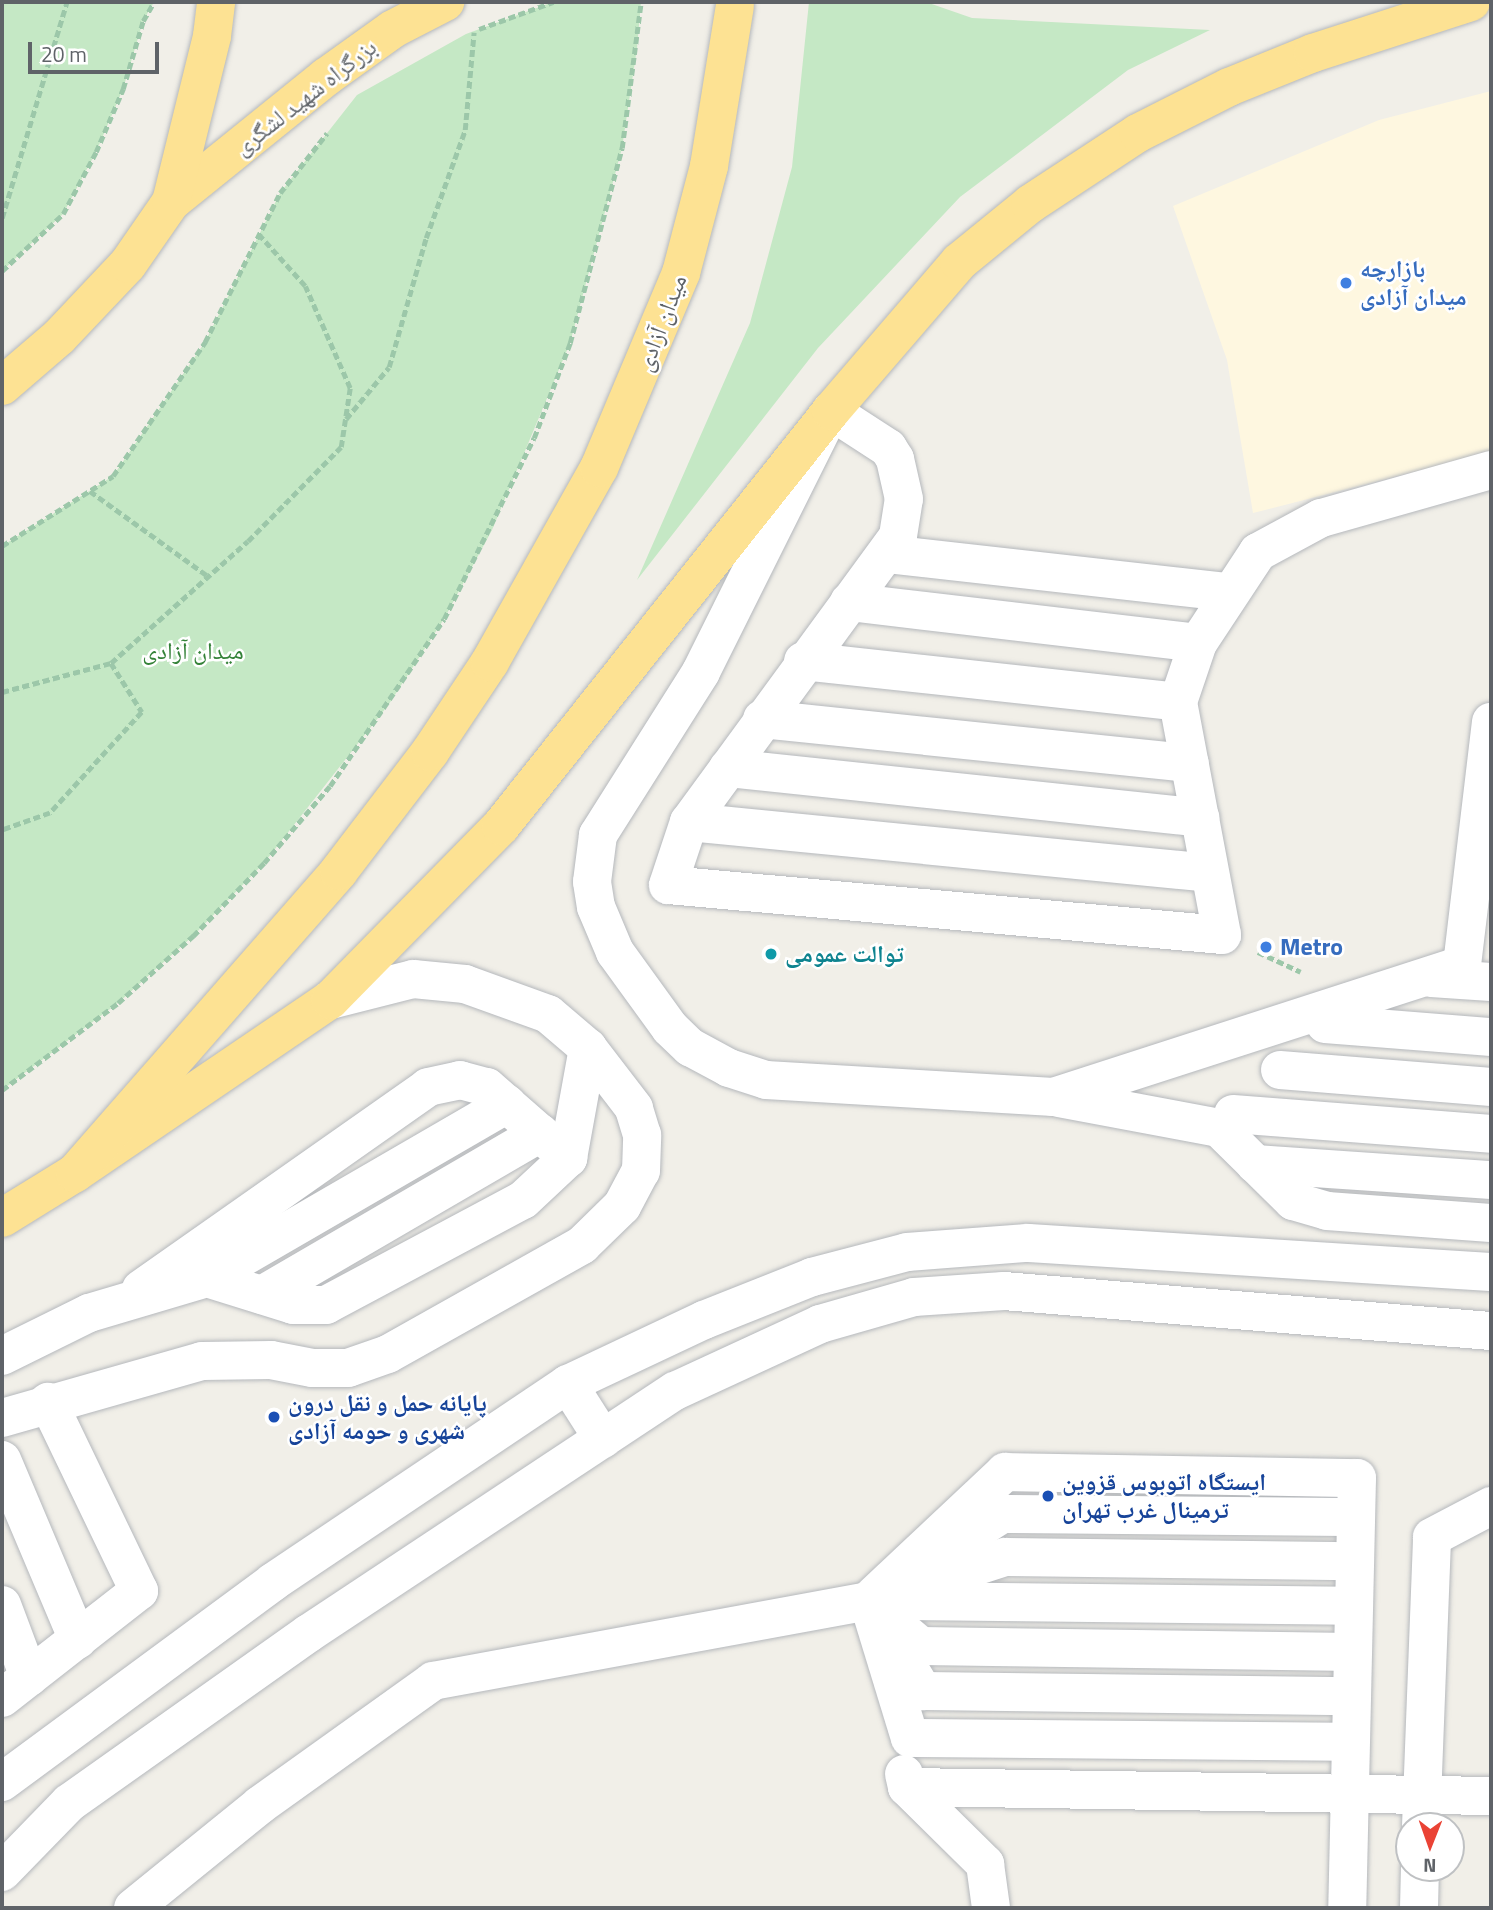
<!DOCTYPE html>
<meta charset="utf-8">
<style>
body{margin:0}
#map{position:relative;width:1493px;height:1910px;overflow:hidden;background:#f1efe8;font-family:"Titillium Web","Noto Naskh Arabic",sans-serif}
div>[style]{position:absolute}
.commercial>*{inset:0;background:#fef7e0}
.green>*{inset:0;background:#c5e8c5}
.path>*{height:4.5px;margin-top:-2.25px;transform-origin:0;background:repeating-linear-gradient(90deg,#9cc7a9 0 7px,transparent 0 10.5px)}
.roads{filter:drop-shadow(0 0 2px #b5b8bc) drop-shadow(0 0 2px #b5b8bc)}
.minor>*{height:38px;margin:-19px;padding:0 19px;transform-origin:19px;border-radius:19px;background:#fff}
.highway>*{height:38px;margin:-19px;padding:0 19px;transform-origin:19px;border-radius:19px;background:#fde293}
.dots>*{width:19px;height:19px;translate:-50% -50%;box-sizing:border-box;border:4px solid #fff;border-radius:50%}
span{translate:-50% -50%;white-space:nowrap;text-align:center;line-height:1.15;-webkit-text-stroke:5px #fff;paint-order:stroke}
.street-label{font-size:24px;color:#5f6368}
.shop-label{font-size:24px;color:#366cbe;font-weight:700}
.left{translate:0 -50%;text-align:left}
.park-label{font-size:24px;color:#348238}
.culture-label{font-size:24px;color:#0d838f;font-weight:700}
.transit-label{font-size:24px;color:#164399;font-weight:700}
.frame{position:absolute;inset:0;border:4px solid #5f6368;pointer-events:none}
.north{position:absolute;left:1395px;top:1812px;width:70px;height:70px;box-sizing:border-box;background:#fff;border:2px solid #bfc1c3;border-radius:50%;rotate:181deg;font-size:19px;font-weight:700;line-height:28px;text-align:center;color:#5f6368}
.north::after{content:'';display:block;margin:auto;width:24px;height:32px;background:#ea4335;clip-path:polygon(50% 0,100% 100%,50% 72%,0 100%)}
.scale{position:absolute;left:28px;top:42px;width:131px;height:32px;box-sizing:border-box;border:4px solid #5f6368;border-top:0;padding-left:9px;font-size:21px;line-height:24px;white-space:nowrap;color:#5f6368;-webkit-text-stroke:5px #fff;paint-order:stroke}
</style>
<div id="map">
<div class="commercial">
<div style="clip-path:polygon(1491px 91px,1491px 452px,1253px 513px,1227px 360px,1173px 206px,1379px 120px)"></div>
</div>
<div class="green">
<div style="clip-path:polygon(2px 2px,154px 2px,143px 21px,123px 89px,96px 152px,63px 214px,2px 271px)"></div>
<div style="clip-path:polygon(553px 2px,641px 2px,637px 48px,622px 148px,570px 343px,492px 530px,444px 619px,389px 704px,264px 863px,193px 936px,118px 1003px,2px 1090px,2px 546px,113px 476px,205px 342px,280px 193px,357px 95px,466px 34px)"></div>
<div style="clip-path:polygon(809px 2px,926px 2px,972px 18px,1210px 30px,1128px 70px,960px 197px,818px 348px,637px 580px,750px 323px,792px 167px)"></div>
</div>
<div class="path">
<div style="left:479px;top:29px;width:79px;rotate:-20deg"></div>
<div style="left:2px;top:218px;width:226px;rotate:-73.3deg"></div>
<div style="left:2px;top:271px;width:83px;rotate:-43.1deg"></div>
<div style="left:63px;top:214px;width:70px;rotate:-62deg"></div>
<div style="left:96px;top:152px;width:69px;rotate:-66.8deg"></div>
<div style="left:123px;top:89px;width:71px;rotate:-73.6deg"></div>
<div style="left:143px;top:21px;width:22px;rotate:-60deg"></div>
<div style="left:346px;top:419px;width:67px;rotate:-50.4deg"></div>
<div style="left:389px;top:367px;width:134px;rotate:-74deg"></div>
<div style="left:426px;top:238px;width:115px;rotate:-70.1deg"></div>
<div style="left:465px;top:130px;width:98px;rotate:-84.8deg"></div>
<div style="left:90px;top:491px;width:145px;rotate:35.8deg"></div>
<div style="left:2px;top:546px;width:131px;rotate:-32.2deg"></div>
<div style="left:113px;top:476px;width:163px;rotate:-55.5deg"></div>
<div style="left:205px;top:342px;width:167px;rotate:-63.3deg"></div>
<div style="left:280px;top:193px;width:76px;rotate:-51.9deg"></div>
<div style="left:111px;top:663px;width:183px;rotate:-41.7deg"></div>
<div style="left:248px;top:541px;width:132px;rotate:-45.3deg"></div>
<div style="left:341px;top:447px;width:60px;rotate:-81.3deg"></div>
<div style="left:350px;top:388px;width:111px;rotate:-113.8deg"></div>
<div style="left:305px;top:286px;width:69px;rotate:-132deg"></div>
<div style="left:2px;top:692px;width:113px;rotate:-14.9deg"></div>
<div style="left:111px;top:663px;width:58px;rotate:57.7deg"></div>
<div style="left:142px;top:712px;width:137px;rotate:132.3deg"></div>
<div style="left:50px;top:813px;width:51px;rotate:160.5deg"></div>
<div style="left:1258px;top:952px;width:47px;rotate:24.9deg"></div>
<div style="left:2px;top:1090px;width:145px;rotate:-36.9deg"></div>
<div style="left:118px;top:1003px;width:101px;rotate:-41.8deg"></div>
<div style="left:193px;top:936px;width:102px;rotate:-45.8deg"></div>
<div style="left:264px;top:863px;width:101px;rotate:-49.4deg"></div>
<div style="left:330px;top:786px;width:202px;rotate:-55.7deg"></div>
<div style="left:444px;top:619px;width:202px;rotate:-63.6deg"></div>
<div style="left:534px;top:438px;width:102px;rotate:-69.2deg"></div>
<div style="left:570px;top:343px;width:202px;rotate:-75.1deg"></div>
<div style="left:622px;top:148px;width:147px;rotate:-82.6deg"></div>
</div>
<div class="roads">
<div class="minor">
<div style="left:1491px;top:470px;width:177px;rotate:164.2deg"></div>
<div style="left:1321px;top:518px;width:72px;rotate:151.6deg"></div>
<div style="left:1258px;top:552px;width:109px;rotate:123.4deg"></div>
<div style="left:1198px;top:643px;width:62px;rotate:108.7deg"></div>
<div style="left:1178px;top:702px;width:237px;rotate:79.3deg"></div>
<div style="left:1222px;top:935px;width:556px;rotate:-174.84deg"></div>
<div style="left:668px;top:885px;width:66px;rotate:-71.6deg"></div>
<div style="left:689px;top:822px;width:354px;rotate:-53.8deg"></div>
<div style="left:898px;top:536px;width:37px;rotate:-81deg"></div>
<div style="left:904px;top:499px;width:41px;rotate:-102.7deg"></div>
<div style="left:895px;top:459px;width:13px;rotate:-122deg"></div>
<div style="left:888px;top:448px;width:68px;rotate:-147deg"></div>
<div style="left:831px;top:411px;width:292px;rotate:116.5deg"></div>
<div style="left:701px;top:672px;width:193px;rotate:122.3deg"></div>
<div style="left:598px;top:835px;width:47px;rotate:97.3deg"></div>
<div style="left:592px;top:882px;width:25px;rotate:81deg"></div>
<div style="left:596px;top:907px;width:49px;rotate:67.1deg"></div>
<div style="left:615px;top:952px;width:94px;rotate:54.1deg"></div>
<div style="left:670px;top:1028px;width:28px;rotate:44deg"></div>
<div style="left:690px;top:1047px;width:44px;rotate:28.3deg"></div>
<div style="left:729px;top:1068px;width:39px;rotate:18deg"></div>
<div style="left:766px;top:1080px;width:288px;rotate:3.4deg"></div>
<div style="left:1053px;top:1097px;width:430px;rotate:-17.9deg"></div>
<div style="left:1462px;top:965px;width:245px;rotate:-83.2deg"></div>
<div style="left:888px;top:554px;width:342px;rotate:6.4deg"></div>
<div style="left:849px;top:602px;width:351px;rotate:6.7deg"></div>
<div style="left:803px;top:661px;width:377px;rotate:6.2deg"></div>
<div style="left:762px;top:719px;width:430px;rotate:5.9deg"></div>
<div style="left:728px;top:768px;width:475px;rotate:6deg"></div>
<div style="left:689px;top:822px;width:523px;rotate:5.59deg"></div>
<div style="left:1431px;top:978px;width:60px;rotate:3.8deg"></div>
<div style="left:1325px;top:1024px;width:167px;rotate:4.5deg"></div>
<div style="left:1280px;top:1070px;width:212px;rotate:4.6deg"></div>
<div style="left:1059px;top:1098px;width:163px;rotate:10.6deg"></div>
<div style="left:1219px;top:1128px;width:104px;rotate:44.6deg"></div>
<div style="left:1293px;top:1201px;width:35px;rotate:16deg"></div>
<div style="left:1327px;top:1211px;width:164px;rotate:4.2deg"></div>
<div style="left:1233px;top:1114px;width:259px;rotate:4.4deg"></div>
<div style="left:1255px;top:1164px;width:237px;rotate:3.9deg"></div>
<div style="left:207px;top:1278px;width:347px;rotate:-30.1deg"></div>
<div style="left:141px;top:1289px;width:351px;rotate:-35.1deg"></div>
<div style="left:428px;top:1087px;width:33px;rotate:-12deg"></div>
<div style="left:460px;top:1080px;width:28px;rotate:15deg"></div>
<div style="left:487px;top:1087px;width:108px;rotate:41.2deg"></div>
<div style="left:262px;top:1295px;width:322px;rotate:-30.2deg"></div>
<div style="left:2px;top:1356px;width:97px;rotate:-26.3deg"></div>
<div style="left:89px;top:1313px;width:123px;rotate:-16.5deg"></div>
<div style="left:207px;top:1278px;width:90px;rotate:17.4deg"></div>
<div style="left:293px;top:1305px;width:33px"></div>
<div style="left:326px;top:1305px;width:223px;rotate:-28.1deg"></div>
<div style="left:523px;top:1200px;width:62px;rotate:-43deg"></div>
<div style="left:568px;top:1158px;width:112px;rotate:-79.7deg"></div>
<div style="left:568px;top:1384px;width:65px;rotate:57.5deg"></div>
<div style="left:2px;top:1418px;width:208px;rotate:-15.9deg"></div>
<div style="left:202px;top:1361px;width:69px;rotate:-0.8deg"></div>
<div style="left:271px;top:1360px;width:42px;rotate:11deg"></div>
<div style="left:312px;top:1368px;width:36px"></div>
<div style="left:348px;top:1368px;width:42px;rotate:-19.3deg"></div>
<div style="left:388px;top:1354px;width:223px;rotate:-29.3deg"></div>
<div style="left:582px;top:1245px;width:56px;rotate:-44.3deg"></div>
<div style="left:622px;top:1206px;width:40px;rotate:-62deg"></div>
<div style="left:641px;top:1171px;width:36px;rotate:-88deg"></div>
<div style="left:642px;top:1135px;width:28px;rotate:-107deg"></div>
<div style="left:634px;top:1108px;width:76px;rotate:-127.5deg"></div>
<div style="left:588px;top:1048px;width:52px;rotate:-139.6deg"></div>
<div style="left:548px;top:1014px;width:88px;rotate:-160.1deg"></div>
<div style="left:465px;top:984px;width:52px;rotate:-174.5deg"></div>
<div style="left:413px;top:979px;width:86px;rotate:165.8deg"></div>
<div style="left:2px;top:1460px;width:195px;rotate:67.1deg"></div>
<div style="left:952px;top:1546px;width:59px;rotate:-32.6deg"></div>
<div style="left:1002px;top:1514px;width:353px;rotate:0.5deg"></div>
<div style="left:874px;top:1595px;width:180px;rotate:-43.2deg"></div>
<div style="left:1005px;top:1472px;width:352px;rotate:1deg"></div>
<div style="left:1357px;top:1478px;width:430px;rotate:91.3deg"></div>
<div style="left:868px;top:1601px;width:143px;rotate:73deg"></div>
<div style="left:910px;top:1738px;width:440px;rotate:0.5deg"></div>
<div style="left:901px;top:1601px;width:452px;rotate:0.6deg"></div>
<div style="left:2px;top:1605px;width:77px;rotate:69.4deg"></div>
<div style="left:885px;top:1616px;width:47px;rotate:39.8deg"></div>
<div style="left:921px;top:1646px;width:431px;rotate:0.8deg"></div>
<div style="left:896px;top:1647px;width:52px;rotate:58.5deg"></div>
<div style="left:923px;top:1691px;width:429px;rotate:0.7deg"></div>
<div style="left:2px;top:1698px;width:174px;rotate:-38deg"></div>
<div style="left:139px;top:1591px;width:210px;rotate:-115.7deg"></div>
<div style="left:904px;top:1774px;width:13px;rotate:77deg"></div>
<div style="left:907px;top:1787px;width:110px;rotate:44.6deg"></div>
<div style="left:985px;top:1864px;width:44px;rotate:82.2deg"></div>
<div style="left:2px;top:1782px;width:337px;rotate:-36.4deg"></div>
<div style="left:273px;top:1582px;width:355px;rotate:-33.9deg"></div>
<div style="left:568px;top:1384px;width:150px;rotate:-25.2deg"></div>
<div style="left:704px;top:1320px;width:116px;rotate:-21.7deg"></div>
<div style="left:812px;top:1277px;width:98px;rotate:-14.7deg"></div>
<div style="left:907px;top:1252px;width:121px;rotate:-4.3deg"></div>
<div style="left:1028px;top:1243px;width:464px;rotate:3.6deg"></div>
<div style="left:907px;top:1787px;width:584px;rotate:0.88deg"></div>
<div style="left:1421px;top:1826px;width:289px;rotate:-87.8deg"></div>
<div style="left:1432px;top:1537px;width:67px;rotate:-27.7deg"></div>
<div style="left:2px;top:1872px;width:96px;rotate:-45.8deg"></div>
<div style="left:69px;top:1803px;width:294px;rotate:-35.3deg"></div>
<div style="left:309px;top:1633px;width:439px;rotate:-33.5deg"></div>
<div style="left:675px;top:1391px;width:160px;rotate:-24.8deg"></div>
<div style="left:820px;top:1324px;width:98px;rotate:-16deg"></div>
<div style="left:914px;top:1297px;width:90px;rotate:-3.8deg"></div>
<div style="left:1004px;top:1291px;width:489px;rotate:4.7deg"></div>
<div style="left:133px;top:1908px;width:164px;rotate:-39deg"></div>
<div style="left:260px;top:1805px;width:213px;rotate:-35.6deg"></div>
<div style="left:433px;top:1681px;width:442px;rotate:-10.4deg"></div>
<div style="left:868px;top:1601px;width:144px;rotate:-17.8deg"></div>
<div style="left:1005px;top:1557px;width:349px;rotate:0.7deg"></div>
<div style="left:1419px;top:1908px;width:40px;rotate:-88.6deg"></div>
</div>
<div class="highway">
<div style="left:171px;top:202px;width:199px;rotate:-38.9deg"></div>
<div style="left:326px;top:77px;width:82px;rotate:-35.6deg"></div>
<div style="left:393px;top:29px;width:59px;rotate:-27.4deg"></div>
<div style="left:2px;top:386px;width:75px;rotate:-40.7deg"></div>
<div style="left:59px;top:337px;width:100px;rotate:-46.6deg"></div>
<div style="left:128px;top:264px;width:75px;rotate:-55.3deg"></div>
<div style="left:171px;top:202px;width:171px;rotate:-76.1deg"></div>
<div style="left:212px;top:36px;width:34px;rotate:-83deg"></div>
<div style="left:75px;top:1173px;width:308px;rotate:-34.2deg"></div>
<div style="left:330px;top:1000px;width:244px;rotate:-45.5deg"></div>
<div style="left:501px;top:826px;width:530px;rotate:-51.51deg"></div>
<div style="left:831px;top:411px;width:196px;rotate:-49.3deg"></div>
<div style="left:959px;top:262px;width:92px;rotate:-39.2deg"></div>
<div style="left:1030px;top:204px;width:129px;rotate:-33.3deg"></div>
<div style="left:1138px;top:133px;width:102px;rotate:-26.8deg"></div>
<div style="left:1229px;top:87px;width:91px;rotate:-22deg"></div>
<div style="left:1313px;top:53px;width:166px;rotate:-17.9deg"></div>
<div style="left:2px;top:1218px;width:86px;rotate:-31.7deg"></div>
<div style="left:75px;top:1173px;width:401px;rotate:-48.8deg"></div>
<div style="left:339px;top:871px;width:150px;rotate:-52.6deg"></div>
<div style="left:430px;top:752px;width:108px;rotate:-56.3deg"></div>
<div style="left:490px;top:662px;width:223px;rotate:-60.7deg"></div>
<div style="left:599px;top:468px;width:212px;rotate:-67.2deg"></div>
<div style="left:681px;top:273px;width:111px;rotate:-75.3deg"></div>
<div style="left:709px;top:166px;width:162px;rotate:-80.8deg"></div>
</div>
</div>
<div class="dots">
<div style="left:1346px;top:283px;background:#3f7fe0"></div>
<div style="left:1266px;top:947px;background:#3f7fe0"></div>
<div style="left:771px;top:954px;background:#0f9aa8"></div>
<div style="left:274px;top:1417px;background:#1a4fb4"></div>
<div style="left:1048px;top:1496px;background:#1a4fb4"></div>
</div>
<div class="street-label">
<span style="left:305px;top:97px;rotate:-38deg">بزرگراه شهید لشگری</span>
<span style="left:661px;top:323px;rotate:-69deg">میدان آزادی</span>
</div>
<div class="shop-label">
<span class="left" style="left:1360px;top:283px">بازارچه<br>میدان آزادی</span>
<span class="left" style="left:1280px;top:947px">Metro</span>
</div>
<div class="park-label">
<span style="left:193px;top:651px">میدان آزادی</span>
</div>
<div class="culture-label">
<span class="left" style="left:785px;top:954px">توالت عمومی</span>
</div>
<div class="transit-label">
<span class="left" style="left:288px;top:1417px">پایانه حمل و نقل درون<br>شهری و حومه آزادی</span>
<span class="left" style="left:1062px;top:1496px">ایستگاه اتوبوس قزوین<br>ترمینال غرب تهران</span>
</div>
<div class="frame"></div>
<div class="north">N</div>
<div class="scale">20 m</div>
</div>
